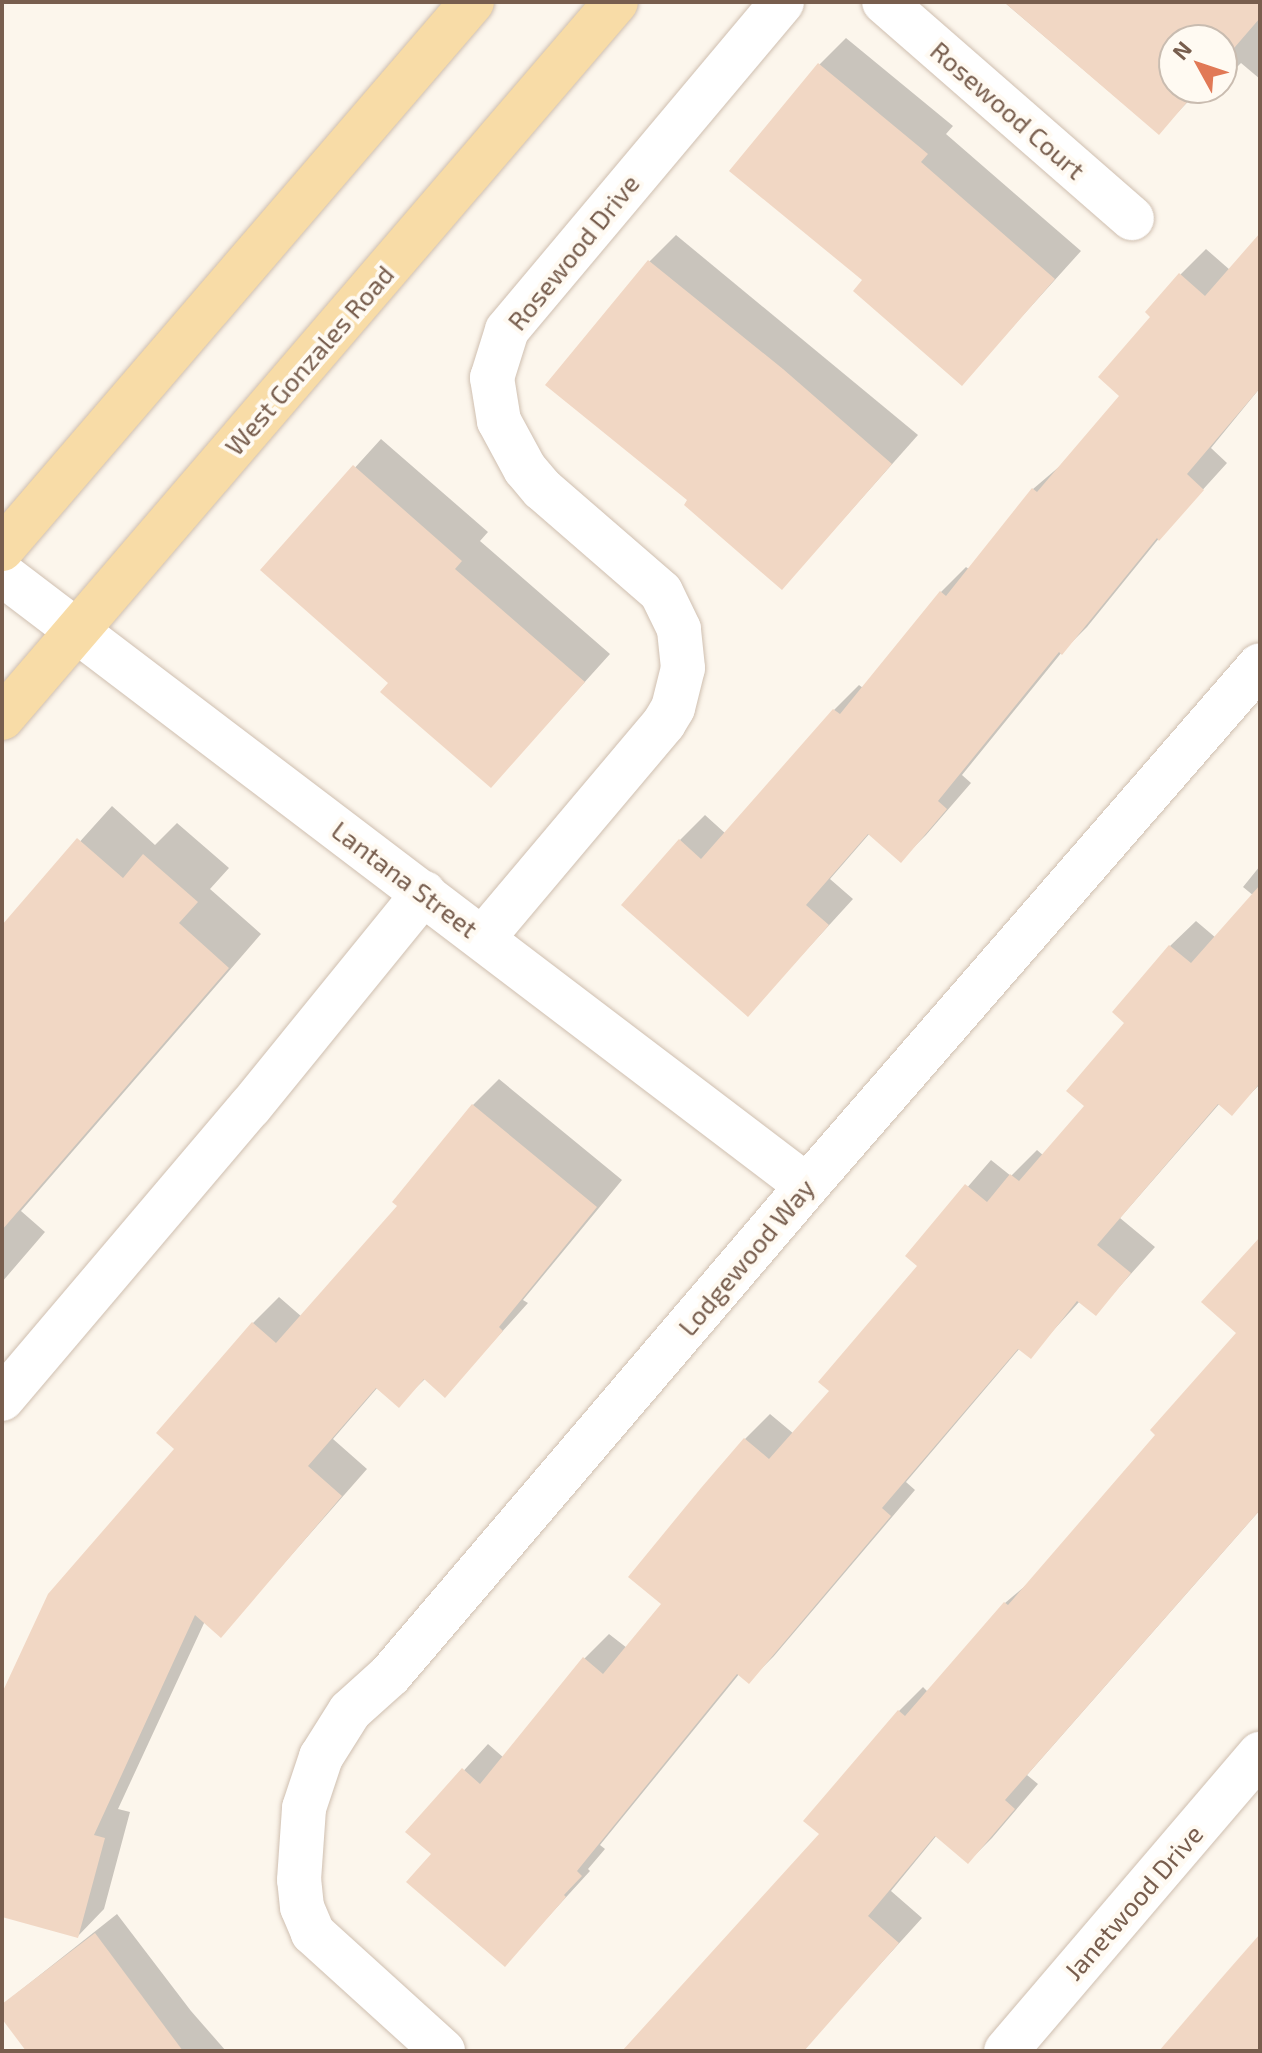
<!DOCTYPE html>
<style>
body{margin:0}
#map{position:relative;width:1262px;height:2053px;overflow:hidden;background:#fcf6ec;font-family:"Exo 2",sans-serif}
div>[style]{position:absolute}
.shadow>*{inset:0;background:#0003}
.building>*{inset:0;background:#f1d7c4}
.roads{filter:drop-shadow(0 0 2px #cfbfb0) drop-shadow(0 0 2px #cfbfb0)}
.minor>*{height:44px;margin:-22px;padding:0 22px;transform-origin:22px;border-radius:22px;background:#fff}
.major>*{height:44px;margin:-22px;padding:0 22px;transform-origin:22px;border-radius:22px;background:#f8dca7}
span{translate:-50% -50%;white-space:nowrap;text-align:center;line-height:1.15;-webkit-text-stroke:8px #fffaf2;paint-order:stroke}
.street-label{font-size:26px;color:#785e4e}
.frame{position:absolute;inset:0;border:4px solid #785e4e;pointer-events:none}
.north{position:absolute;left:1158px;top:24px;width:80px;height:80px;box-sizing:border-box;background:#fffaf2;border:2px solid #c9bcb0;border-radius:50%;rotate:310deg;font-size:22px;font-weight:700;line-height:32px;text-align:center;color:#785e4e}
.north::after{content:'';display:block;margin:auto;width:28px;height:36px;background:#e17956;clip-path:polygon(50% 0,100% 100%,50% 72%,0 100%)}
</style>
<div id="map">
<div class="shadow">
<div style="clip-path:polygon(1004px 2px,1260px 2px,1260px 79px,1241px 63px,1222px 82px,1222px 40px,1174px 40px,1174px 88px,1201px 88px,1158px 133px)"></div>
<div style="clip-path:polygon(846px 38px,953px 126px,946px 134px,1081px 251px,962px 383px,865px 280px,819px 65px)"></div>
<div style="clip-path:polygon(676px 235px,918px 435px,782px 588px,690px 500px,649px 262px)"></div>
<div style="clip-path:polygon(1260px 236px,1260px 388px,1211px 448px,1227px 463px,1160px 537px,1087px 627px,1062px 652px,962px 775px,971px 783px,926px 835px,901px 860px,870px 833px,830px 879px,853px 899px,748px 1014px,680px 840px,705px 815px,726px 834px,834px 710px,859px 685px,863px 688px,941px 592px,966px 567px,970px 570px,1033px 489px,1060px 466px,1122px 396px,1153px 317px,1148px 312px,1181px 274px,1206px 249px,1230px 270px)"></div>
<div style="clip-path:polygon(381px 439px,488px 532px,480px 541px,610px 654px,491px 786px,391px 683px,263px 569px)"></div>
<div style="clip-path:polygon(112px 806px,155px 845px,177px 823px,229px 868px,210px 889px,261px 934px,21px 1211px,45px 1232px,2px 1282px,2px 928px)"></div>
<div style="clip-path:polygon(1260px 866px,1260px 1084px,1232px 1113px,1220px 1103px,1120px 1218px,1155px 1247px,1096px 1313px,1080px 1301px,1030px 1356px,1020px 1348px,906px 1482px,915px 1490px,774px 1656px,749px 1681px,740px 1673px,600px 1845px,605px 1849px,588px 1869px,590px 1871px,504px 1965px,434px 1853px,408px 1832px,488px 1744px,504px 1758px,584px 1659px,609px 1634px,627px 1648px,664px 1603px,745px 1439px,770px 1414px,794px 1434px,832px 1391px,920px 1265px,908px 1256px,991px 1160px,1011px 1176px,1037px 1150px,1044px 1156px,1087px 1105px,1170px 946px,1196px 921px,1216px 938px,1254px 896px,1243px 887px)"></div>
<div style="clip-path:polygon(499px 1079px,622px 1180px,523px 1300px,528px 1303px,445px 1395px,426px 1378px,398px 1405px,378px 1387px,333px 1439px,367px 1469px,221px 1635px,205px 1621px,118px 1809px,130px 1812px,104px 1909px,78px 1936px,2px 1915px,2px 1698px,177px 1449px,253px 1323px,279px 1297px,302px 1317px,399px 1206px,473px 1105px)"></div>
<div style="clip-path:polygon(1260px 1242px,1260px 1510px,1027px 1775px,1038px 1784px,992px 1838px,968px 1862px,937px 1835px,891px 1891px,922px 1918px,817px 2034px,795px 2051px,624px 2051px,822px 1834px,806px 1821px,899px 1711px,923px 1687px,928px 1692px,1005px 1603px,1031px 1581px,1158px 1435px,1239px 1333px)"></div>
<div style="clip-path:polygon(117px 1914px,191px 2011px,226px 2051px,28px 2051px,2px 2016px,2px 2005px)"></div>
</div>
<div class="building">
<div style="clip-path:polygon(1004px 2px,1260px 2px,1260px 18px,1222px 62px,1222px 40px,1174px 40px,1174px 88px,1199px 88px,1159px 135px)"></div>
<div style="clip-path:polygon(818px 63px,928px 154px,921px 162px,1055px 279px,962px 386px,853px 291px,862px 280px,729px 171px)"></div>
<div style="clip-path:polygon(1260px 233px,1260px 388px,1187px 474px,1204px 490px,1159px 541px,1157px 538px,1062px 655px,1059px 652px,938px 801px,947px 809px,901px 863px,868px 834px,806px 905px,829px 925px,748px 1017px,621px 905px,679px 839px,701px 859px,833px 709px,840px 714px,940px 591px,946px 596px,1032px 488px,1037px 492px,1119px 396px,1098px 377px,1150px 317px,1145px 312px,1179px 273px,1205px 296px)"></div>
<div style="clip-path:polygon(648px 260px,783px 369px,892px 464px,782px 590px,684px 505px,687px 500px,545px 385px)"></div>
<div style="clip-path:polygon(353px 465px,462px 561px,455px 569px,585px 682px,491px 788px,380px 692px,388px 683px,260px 570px)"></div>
<div style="clip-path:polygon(77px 838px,123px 878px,143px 854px,198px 902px,179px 923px,229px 968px,2px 1230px,2px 925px)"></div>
<div style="clip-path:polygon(1260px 885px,1260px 1083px,1232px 1116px,1218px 1104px,1097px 1245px,1131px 1273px,1096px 1316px,1077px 1301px,1031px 1359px,1018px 1349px,882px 1508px,891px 1516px,749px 1684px,737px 1674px,577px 1871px,582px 1876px,564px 1895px,566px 1897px,505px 1967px,406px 1882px,431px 1854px,405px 1832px,462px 1768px,480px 1784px,583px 1657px,603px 1674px,661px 1604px,628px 1577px,701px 1488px,744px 1438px,769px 1459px,829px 1391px,818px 1382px,917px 1266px,905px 1256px,965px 1184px,987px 1202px,1010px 1174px,1019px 1181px,1084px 1106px,1066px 1091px,1124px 1023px,1112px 1012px,1169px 945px,1191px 963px)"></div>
<div style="clip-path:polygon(472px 1104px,597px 1207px,499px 1327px,503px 1331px,445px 1398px,424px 1379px,399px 1408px,376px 1388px,308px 1466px,342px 1496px,221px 1638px,195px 1615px,94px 1835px,105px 1838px,78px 1938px,2px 1917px,2px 1693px,48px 1594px,174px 1449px,156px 1433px,252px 1322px,276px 1343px,397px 1206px,392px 1202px)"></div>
<div style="clip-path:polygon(1260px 1237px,1260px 1510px,1005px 1800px,1015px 1809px,968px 1864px,935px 1836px,868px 1916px,899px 1943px,804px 2051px,622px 2051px,819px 1834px,803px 1821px,898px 1710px,905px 1716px,1004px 1602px,1008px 1605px,1155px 1435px,1150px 1430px,1236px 1333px,1201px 1302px)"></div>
<div style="clip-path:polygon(95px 1933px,183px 2051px,26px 2051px,2px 2019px,2px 2004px)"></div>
<div style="clip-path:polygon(1260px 1934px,1260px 2051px,1159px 2051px,1218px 1982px)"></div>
</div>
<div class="roads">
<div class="minor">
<div style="left:884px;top:2px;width:329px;rotate:41.1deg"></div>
<div style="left:2px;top:574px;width:1011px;rotate:37.24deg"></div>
<div style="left:483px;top:938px;width:281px;rotate:-49.9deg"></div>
<div style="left:664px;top:723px;width:17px;rotate:-59deg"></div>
<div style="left:673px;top:708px;width:41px;rotate:-76deg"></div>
<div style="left:683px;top:668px;width:39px;rotate:-96deg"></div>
<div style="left:679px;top:629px;width:41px;rotate:-115.9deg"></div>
<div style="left:661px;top:592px;width:157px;rotate:-139.1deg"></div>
<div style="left:542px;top:489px;width:26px;rotate:-130deg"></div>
<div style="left:525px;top:469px;width:55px;rotate:-118.4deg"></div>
<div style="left:499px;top:421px;width:44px;rotate:-99.2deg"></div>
<div style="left:492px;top:378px;width:50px;rotate:-72.6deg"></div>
<div style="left:507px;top:330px;width:428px;rotate:-50deg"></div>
<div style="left:2px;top:1399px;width:383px;rotate:-49.7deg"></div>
<div style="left:250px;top:1107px;width:276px;rotate:-50.9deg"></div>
<div style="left:443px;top:2051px;width:176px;rotate:-137.8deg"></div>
<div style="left:313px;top:1933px;width:28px;rotate:-113deg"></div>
<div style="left:302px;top:1907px;width:27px;rotate:-96deg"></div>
<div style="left:299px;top:1880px;width:72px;rotate:-86deg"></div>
<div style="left:304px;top:1808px;width:54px;rotate:-71.6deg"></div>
<div style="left:321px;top:1757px;width:54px;rotate:-57.8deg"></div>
<div style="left:350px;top:1711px;width:54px;rotate:-42deg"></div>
<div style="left:390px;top:1675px;width:643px;rotate:-49.54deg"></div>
<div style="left:807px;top:1186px;width:690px;rotate:-48.99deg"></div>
<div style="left:1006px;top:2051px;width:391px;rotate:-49.5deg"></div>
</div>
<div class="major">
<div style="left:2px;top:549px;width:721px;rotate:-49.33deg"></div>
<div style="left:2px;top:718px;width:943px;rotate:-49.39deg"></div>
</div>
</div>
<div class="street-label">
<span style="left:1008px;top:110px;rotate:41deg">Rosewood Court</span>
<span style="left:573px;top:252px;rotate:-51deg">Rosewood Drive</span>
<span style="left:309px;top:360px;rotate:-49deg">West Gonzales Road</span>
<span style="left:405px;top:879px;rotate:37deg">Lantana Street</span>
<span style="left:746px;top:1257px;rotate:-50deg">Lodgewood Way</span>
<span style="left:1133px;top:1902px;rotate:-49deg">Janetwood Drive</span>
</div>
<div class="frame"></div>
<div class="north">N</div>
</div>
